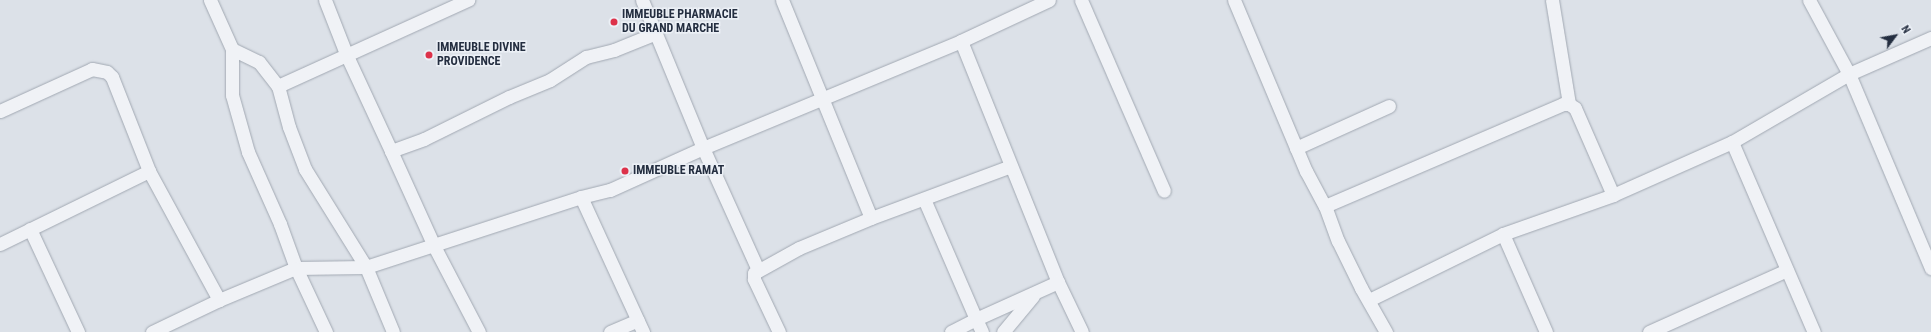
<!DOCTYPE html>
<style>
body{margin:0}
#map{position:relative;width:1931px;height:332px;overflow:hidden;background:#dce1e8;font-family:"Roboto Condensed",sans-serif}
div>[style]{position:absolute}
.roads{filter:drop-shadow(0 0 1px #a1a8b2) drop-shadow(0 0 1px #a1a8b2)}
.minor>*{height:13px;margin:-6.5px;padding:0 6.5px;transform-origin:6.5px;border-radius:6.5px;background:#f0f2f6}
.dots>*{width:11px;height:11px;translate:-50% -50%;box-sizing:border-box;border:2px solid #ecf0f6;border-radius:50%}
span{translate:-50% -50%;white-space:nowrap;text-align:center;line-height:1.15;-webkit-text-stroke:3px #ecf0f6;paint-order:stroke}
.poi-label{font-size:12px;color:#242e40;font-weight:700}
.left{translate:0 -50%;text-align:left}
.north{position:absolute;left:1875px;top:16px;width:40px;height:40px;-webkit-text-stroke:3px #ecf0f6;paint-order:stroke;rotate:58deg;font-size:11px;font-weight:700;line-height:16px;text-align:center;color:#242e40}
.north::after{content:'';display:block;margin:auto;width:14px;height:18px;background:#242e40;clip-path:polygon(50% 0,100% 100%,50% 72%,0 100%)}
</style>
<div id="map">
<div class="roads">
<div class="minor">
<div style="left:210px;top:0;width:54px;rotate:65.8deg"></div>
<div style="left:232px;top:49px;width:30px;rotate:26deg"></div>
<div style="left:259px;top:62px;width:31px;rotate:52deg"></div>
<div style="left:278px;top:86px;width:42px;rotate:75deg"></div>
<div style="left:289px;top:127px;width:45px;rotate:69.1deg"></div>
<div style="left:305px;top:169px;width:115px;rotate:58.1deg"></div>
<div style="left:366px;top:267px;width:226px;rotate:-18deg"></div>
<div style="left:581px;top:197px;width:30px;rotate:-14deg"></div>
<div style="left:610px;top:190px;width:102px;rotate:-24.3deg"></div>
<div style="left:703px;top:148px;width:279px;rotate:-22.5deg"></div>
<div style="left:961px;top:41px;width:97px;rotate:-25deg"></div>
<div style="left:325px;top:0;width:60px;rotate:68.6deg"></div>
<div style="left:347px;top:56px;width:105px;rotate:65.1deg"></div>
<div style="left:391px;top:151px;width:35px;rotate:-20deg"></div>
<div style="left:424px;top:139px;width:95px;rotate:-26.3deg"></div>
<div style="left:509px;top:97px;width:44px;rotate:-22.5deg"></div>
<div style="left:550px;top:80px;width:43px;rotate:-32.6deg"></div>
<div style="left:586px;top:57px;width:29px;rotate:-14deg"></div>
<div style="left:614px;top:50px;width:45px;rotate:-22deg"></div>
<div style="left:642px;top:0;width:160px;rotate:67.6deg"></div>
<div style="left:703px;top:148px;width:134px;rotate:65.7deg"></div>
<div style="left:782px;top:0;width:235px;rotate:67.8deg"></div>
<div style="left:1081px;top:0;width:208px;rotate:66.5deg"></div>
<div style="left:1234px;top:0;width:186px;rotate:67.2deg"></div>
<div style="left:1306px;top:171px;width:40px;rotate:62deg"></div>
<div style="left:1325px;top:206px;width:37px;rotate:70deg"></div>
<div style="left:1338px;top:241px;width:52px;rotate:63.9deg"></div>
<div style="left:1361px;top:288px;width:51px;rotate:60.4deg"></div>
<div style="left:1552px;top:0;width:105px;rotate:80.7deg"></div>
<div style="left:1809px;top:0;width:84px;rotate:61.6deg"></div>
<div style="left:1849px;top:74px;width:211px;rotate:67.1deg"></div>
<div style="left:961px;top:41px;width:260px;rotate:68.1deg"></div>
<div style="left:1058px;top:282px;width:55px;rotate:64.4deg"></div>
<div style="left:232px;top:49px;width:46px;rotate:90deg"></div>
<div style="left:232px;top:95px;width:59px;rotate:74.3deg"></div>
<div style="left:248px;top:152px;width:79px;rotate:66deg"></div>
<div style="left:280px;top:224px;width:47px;rotate:70deg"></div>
<div style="left:296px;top:268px;width:70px;rotate:-0.8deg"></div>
<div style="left:366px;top:267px;width:70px;rotate:67.4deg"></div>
<div style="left:278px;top:86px;width:209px;rotate:-24.4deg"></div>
<div style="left:0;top:111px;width:101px;rotate:-24.5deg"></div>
<div style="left:92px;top:69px;width:15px;rotate:11deg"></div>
<div style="left:107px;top:72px;width:7px;rotate:45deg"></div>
<div style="left:112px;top:77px;width:101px;rotate:68.5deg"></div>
<div style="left:1732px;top:142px;width:207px;rotate:66.7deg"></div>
<div style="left:1296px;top:148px;width:102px;rotate:-24.3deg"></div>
<div style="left:391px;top:151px;width:104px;rotate:65.6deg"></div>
<div style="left:434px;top:246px;width:97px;rotate:62.4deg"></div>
<div style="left:581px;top:197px;width:149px;rotate:65.3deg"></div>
<div style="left:924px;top:199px;width:131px;rotate:66.6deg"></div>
<div style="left:976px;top:319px;width:28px;rotate:153deg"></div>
<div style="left:1325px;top:206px;width:259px;rotate:-23.2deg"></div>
<div style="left:1563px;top:104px;width:6px"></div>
<div style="left:1569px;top:104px;width:7px;rotate:34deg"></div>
<div style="left:1575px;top:108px;width:95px;rotate:66.4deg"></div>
<div style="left:30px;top:229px;width:114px;rotate:65deg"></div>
<div style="left:1503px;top:234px;width:107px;rotate:66.3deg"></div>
<div style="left:0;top:244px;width:166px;rotate:-26.1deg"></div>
<div style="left:149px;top:171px;width:147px;rotate:61.5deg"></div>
<div style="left:219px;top:300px;width:83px;rotate:-22.6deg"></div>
<div style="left:296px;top:268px;width:71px;rotate:64.9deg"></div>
<div style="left:1369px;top:300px;width:149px;rotate:-26.2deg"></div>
<div style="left:1503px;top:234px;width:117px;rotate:-19.5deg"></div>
<div style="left:1613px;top:195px;width:130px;rotate:-24deg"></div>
<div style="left:1732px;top:142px;width:135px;rotate:-30.2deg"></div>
<div style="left:1849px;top:74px;width:90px;rotate:-23.7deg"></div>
<div style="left:152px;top:332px;width:74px;rotate:-25.5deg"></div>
<div style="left:610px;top:332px;width:30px;rotate:-23deg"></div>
<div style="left:779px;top:332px;width:59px;rotate:-115.3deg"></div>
<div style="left:754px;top:279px;width:6px;rotate:-90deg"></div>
<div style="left:754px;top:273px;width:51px;rotate:-29.1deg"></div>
<div style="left:799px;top:248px;width:78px;rotate:-22.6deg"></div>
<div style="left:871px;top:218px;width:149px;rotate:-20.4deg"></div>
<div style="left:982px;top:332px;width:14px;rotate:-115deg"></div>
<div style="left:976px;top:319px;width:90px;rotate:-24.3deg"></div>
<div style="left:1003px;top:332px;width:47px;rotate:-50.2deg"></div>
<div style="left:1649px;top:332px;width:151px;rotate:-24.2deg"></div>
</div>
</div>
<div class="dots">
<div style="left:614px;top:22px;background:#dd324a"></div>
<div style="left:429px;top:55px;background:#dd324a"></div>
<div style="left:625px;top:171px;background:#dd324a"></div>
</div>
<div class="poi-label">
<span class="left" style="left:622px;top:22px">IMMEUBLE PHARMACIE<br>DU GRAND MARCHE</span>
<span class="left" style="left:437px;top:55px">IMMEUBLE DIVINE<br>PROVIDENCE</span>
<span class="left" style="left:633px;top:171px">IMMEUBLE RAMAT</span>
</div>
<div class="north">N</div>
</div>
